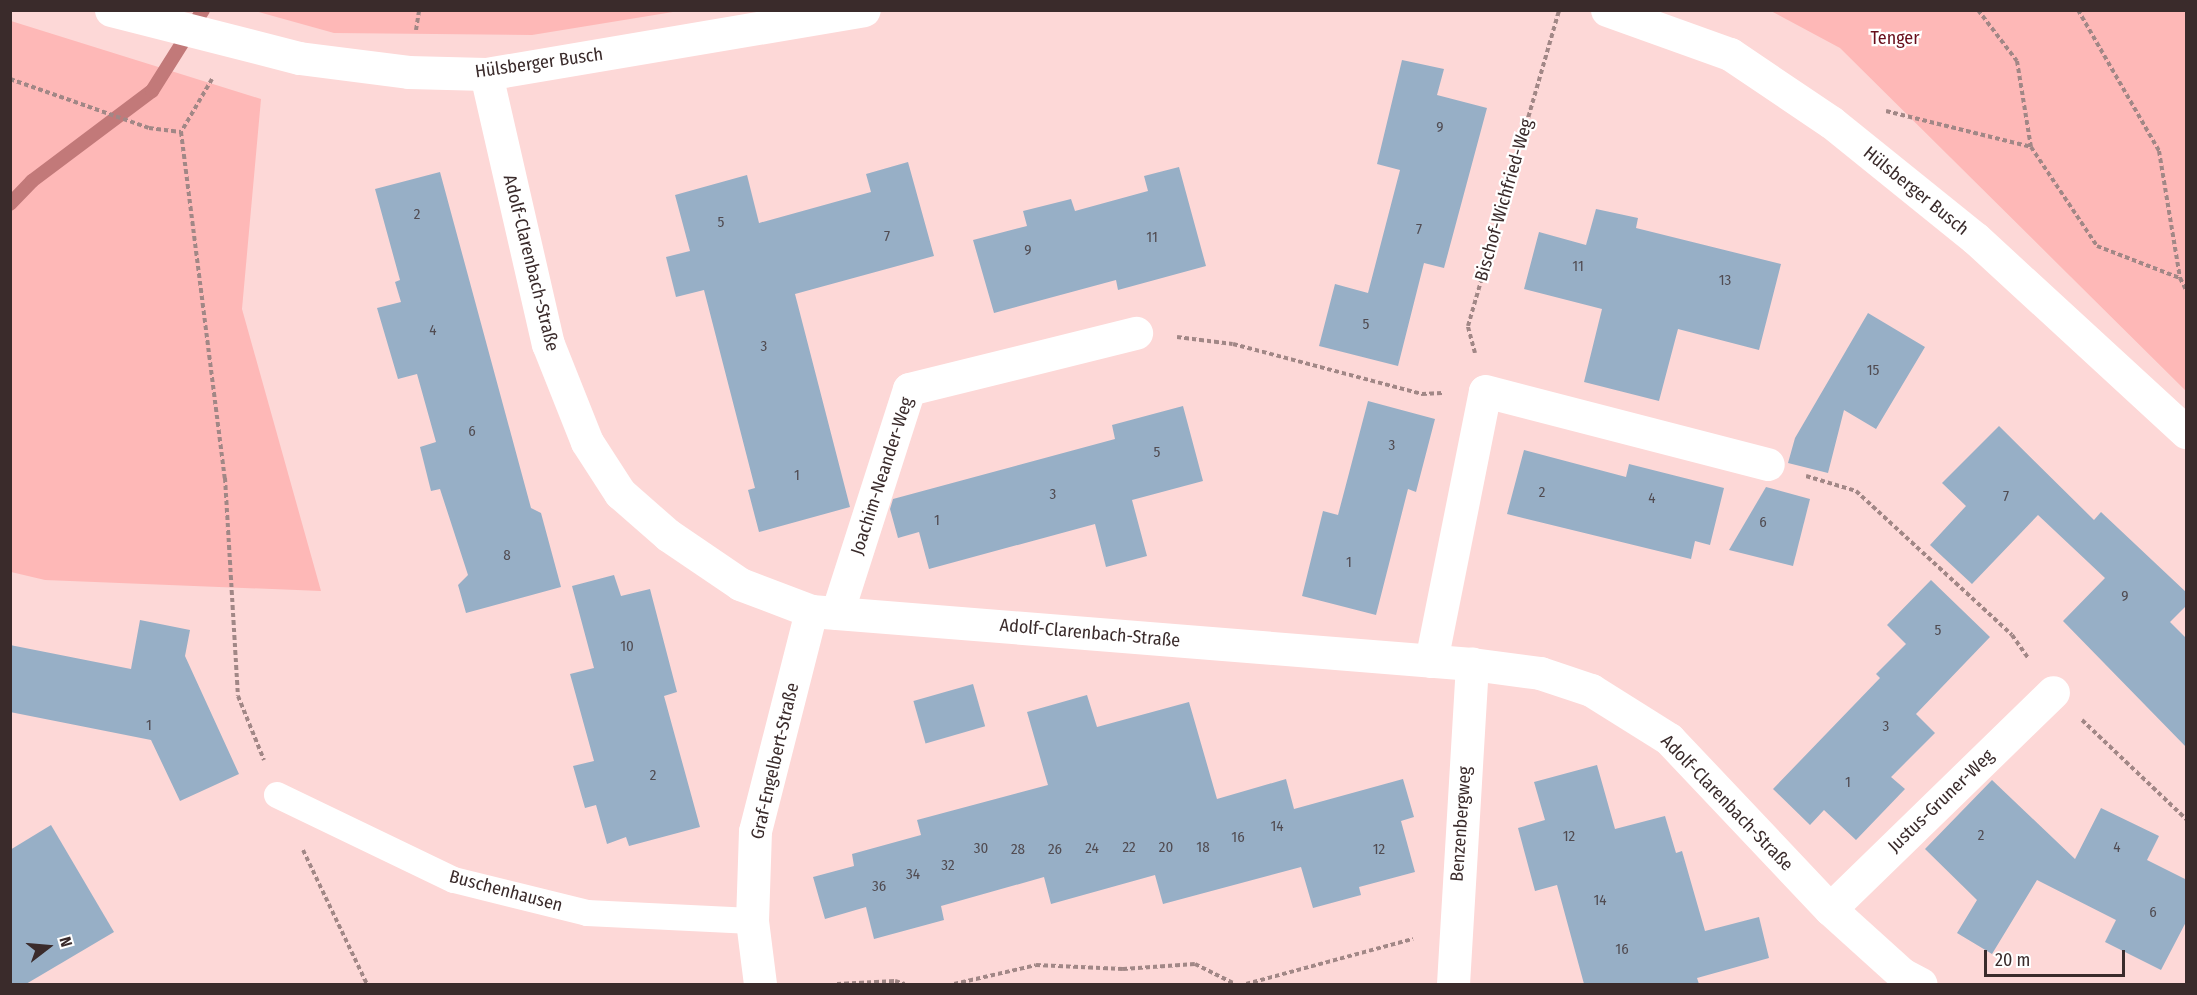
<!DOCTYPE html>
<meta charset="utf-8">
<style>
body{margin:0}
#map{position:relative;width:2197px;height:995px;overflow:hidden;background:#fdd8d7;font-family:"Fira Sans Condensed",sans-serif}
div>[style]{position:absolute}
.green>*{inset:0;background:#feb8b7}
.stream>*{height:14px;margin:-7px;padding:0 7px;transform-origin:7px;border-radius:7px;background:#c27979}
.building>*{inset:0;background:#97afc6;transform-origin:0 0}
.path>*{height:4px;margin-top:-2px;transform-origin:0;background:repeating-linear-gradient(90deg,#a18786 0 4.5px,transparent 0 7.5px)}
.service>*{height:26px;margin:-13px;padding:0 13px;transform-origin:13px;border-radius:13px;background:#fff}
.minor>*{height:33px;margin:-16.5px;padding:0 16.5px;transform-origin:16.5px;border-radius:16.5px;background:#fff}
span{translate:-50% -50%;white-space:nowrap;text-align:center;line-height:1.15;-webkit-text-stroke:4.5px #fff;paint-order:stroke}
.number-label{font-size:15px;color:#514c52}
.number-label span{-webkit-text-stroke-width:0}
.park-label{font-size:18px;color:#680e1b}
.street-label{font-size:18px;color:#3a2b2b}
.frame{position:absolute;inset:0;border:12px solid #3a2b2b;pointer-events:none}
.north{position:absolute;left:18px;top:917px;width:60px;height:60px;-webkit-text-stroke:4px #fff;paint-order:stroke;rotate:74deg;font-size:16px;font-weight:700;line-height:24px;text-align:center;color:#3a2b2b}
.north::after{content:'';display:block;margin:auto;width:21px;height:27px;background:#3a2b2b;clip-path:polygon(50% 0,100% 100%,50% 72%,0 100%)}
.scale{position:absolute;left:1984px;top:950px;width:141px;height:27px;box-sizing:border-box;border:3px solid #3a2b2b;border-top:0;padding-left:8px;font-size:18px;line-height:21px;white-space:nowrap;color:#3a2b2b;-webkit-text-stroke:4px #fff;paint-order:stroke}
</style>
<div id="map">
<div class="green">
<div style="clip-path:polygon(255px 11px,679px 11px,532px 35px,334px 33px)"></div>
<div style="clip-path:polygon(1771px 11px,2186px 11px,2186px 391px,1840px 48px)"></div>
<div style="clip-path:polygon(11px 21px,261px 99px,242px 309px,321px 591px,45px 580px,11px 572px)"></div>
</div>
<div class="stream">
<div style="left:10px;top:204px;width:32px;rotate:-46deg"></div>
<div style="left:32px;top:181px;width:150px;rotate:-36.9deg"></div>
<div style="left:152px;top:91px;width:96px;rotate:-57.8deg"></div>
</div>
<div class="building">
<div style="clip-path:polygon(1402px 60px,1444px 69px,1437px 95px,1487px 108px,1444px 268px,1424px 263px,1398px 366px,1319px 346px,1335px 284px,1368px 293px,1400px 170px,1377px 164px)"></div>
<div style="clip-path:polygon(908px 162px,934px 256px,795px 294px,850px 507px,759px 532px,748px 490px,755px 488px,704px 290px,676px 297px,666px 257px,690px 251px,675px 195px,747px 175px,759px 223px,871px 192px,866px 174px)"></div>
<div style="clip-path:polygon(1179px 167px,1206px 266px,1118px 290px,1116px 280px,994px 313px,973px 240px,1027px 226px,1023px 211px,1071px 199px,1075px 211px,1148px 191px,1144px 176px)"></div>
<div style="clip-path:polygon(440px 172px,531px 508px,541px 513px,561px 587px,466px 613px,458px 585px,468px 575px,440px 489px,431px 491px,420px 447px,436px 442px,417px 374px,398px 379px,377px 308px,401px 302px,395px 282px,400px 280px,375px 189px)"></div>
<div style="clip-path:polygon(1596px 209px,1638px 218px,1636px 228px,1781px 264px,1759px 350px,1678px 329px,1659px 401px,1584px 382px,1602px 309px,1524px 289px,1539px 232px,1586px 245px)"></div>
<div style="clip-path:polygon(1868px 313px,1925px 347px,1876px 429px,1844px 410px,1828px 473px,1788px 463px,1795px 438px)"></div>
<div style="clip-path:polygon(1368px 401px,1435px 419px,1416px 492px,1408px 489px,1376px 615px,1302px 596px,1323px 511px,1338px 515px)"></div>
<div style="clip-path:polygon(1183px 406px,1203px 481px,1132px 500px,1147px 556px,1106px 567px,1095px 524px,929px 569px,919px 532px,898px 538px,890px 509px,893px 499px,1115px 439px,1112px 425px)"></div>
<div style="clip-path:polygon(1999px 426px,2094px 520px,2101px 512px,2187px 593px,2187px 605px,2170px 622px,2187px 639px,2187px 748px,2063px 621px,2105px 578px,2038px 515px,1972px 584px,1930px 545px,1966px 506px,1942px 483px)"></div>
<div style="clip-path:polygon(1524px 450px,1626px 477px,1629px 464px,1724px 488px,1710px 545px,1695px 541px,1691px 559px,1507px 514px)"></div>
<div style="clip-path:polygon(1766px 487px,1810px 499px,1793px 566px,1729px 550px)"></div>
<div style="clip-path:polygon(614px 575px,621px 596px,650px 589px,677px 692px,664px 696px,700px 827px,629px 846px,626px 837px,607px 844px,596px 805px,585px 808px,573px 766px,594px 761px,570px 674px,594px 668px,572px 586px)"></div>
<div style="clip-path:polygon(1931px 580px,1990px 637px,1916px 714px,1935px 733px,1891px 777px,1905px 789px,1856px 840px,1824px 810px,1810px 825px,1773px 789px,1880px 678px,1876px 674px,1906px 644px,1887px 625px)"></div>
<div style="clip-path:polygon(140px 620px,190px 630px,185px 656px,239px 774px,180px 801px,151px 740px,10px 712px,10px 645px,131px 669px)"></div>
<div style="left:973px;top:684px;width:44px;height:62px;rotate:74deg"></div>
<div style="clip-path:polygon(1087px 695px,1097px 727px,1189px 702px,1217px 799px,1286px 779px,1294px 809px,1403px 779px,1414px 817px,1401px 821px,1415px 872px,1359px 887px,1361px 895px,1313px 908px,1301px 867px,1163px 904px,1155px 875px,1051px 904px,1044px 877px,941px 906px,944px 920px,874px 939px,866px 907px,825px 919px,813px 877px,854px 866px,852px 854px,921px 835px,917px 820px,1048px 785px,1027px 712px)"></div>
<div style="clip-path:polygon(1597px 765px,1615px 829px,1665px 816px,1676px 853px,1682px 851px,1705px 931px,1759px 917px,1769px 958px,1697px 978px,1699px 984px,1584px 984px,1557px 885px,1535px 891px,1518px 828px,1545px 820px,1534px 782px)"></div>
<div style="clip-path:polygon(1992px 780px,2075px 859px,2101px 808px,2159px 836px,2147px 860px,2187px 880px,2187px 920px,2161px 970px,2105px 942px,2116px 920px,2037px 880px,1992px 954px,1957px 933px,1977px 900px,1925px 849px)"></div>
<div style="clip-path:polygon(51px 825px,114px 932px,26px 984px,10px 984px,10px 850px)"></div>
</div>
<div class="path">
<div style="left:1978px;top:10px;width:64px;rotate:52.6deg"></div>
<div style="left:2017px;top:61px;width:87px;rotate:80.8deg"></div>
<div style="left:2031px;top:147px;width:119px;rotate:56.3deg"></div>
<div style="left:2097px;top:246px;width:89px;rotate:21.1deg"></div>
<div style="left:2078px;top:10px;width:163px;rotate:60.1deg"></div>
<div style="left:2159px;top:151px;width:129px;rotate:80.6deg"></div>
<div style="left:2180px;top:278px;width:13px;rotate:63deg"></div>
<div style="left:416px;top:30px;width:20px;rotate:-81deg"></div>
<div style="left:10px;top:79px;width:147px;rotate:19.4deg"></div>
<div style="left:149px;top:128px;width:32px;rotate:7deg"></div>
<div style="left:212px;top:79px;width:61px;rotate:120.3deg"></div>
<div style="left:181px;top:132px;width:349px;rotate:82.8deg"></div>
<div style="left:225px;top:478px;width:218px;rotate:86.6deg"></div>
<div style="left:238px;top:696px;width:69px;rotate:67.9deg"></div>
<div style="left:1886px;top:111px;width:149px;rotate:13.9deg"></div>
<div style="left:1177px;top:337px;width:56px;rotate:7.1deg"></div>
<div style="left:1233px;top:344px;width:196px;rotate:14.8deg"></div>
<div style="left:1422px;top:394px;width:20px;rotate:-3deg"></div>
<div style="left:1475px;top:353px;width:28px;rotate:-105deg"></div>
<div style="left:1468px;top:326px;width:329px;rotate:-73.9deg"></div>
<div style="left:1806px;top:476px;width:52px;rotate:16.7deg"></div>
<div style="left:1856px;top:491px;width:212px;rotate:42.7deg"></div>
<div style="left:2012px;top:635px;width:28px;rotate:55deg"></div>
<div style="left:2082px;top:720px;width:144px;rotate:43.6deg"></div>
<div style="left:303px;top:850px;width:148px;rotate:64.5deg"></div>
<div style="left:837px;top:984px;width:58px;rotate:-3deg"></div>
<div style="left:895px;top:981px;width:10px;rotate:17deg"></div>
<div style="left:954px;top:984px;width:84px;rotate:-13deg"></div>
<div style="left:1036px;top:965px;width:87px;rotate:2.6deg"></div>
<div style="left:1123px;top:969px;width:72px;rotate:-4deg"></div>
<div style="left:1195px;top:964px;width:45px;rotate:26.6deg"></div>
<div style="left:1246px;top:984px;width:173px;rotate:-15.1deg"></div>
</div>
<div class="service">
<div style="left:277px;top:795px;width:196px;rotate:25.7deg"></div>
<div style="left:454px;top:880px;width:137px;rotate:13.9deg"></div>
<div style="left:587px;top:913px;width:165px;rotate:2.8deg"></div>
</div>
<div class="minor">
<div style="left:111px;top:10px;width:194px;rotate:14.3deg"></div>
<div style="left:299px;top:58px;width:110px;rotate:7.3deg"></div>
<div style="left:408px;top:72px;width:78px;rotate:1.5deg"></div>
<div style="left:486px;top:74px;width:383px;rotate:-9.6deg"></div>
<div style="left:1607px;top:10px;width:131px;rotate:19.7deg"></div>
<div style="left:1730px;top:54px;width:122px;rotate:34deg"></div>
<div style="left:1831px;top:122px;width:185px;rotate:38.9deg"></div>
<div style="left:1975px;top:238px;width:287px;rotate:42.6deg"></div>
<div style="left:486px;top:74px;width:277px;rotate:77.1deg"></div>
<div style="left:548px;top:344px;width:105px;rotate:68.3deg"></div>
<div style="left:587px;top:442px;width:61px;rotate:57.1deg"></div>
<div style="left:620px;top:493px;width:64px;rotate:41.2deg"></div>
<div style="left:668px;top:535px;width:87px;rotate:34.2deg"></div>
<div style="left:740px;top:584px;width:76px;rotate:20.8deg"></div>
<div style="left:811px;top:611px;width:663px;rotate:4.58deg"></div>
<div style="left:1472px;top:664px;width:69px;rotate:7.5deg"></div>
<div style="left:1540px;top:673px;width:54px;rotate:18.4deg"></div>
<div style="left:1591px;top:690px;width:92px;rotate:32.1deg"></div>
<div style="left:1669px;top:739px;width:234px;rotate:46.6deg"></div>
<div style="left:1830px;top:909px;width:97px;rotate:42.1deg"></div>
<div style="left:1902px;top:974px;width:21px;rotate:28deg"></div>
<div style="left:837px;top:613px;width:235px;rotate:-72.2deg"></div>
<div style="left:909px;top:389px;width:234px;rotate:-13.9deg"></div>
<div style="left:1431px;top:661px;width:275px;rotate:-78.7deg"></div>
<div style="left:1485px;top:391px;width:292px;rotate:14.5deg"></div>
<div style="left:1830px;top:909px;width:311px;rotate:-44.2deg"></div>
<div style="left:760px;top:984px;width:64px;rotate:-97.2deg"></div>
<div style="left:752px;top:921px;width:90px;rotate:-88.1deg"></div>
<div style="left:755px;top:831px;width:227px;rotate:-75.7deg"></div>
<div style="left:1453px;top:984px;width:321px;rotate:-86.6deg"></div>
</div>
<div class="number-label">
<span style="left:1440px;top:128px">9</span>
<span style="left:417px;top:215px">2</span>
<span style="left:721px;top:223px">5</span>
<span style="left:1419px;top:230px">7</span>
<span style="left:887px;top:237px">7</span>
<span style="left:1152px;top:238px">11</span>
<span style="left:1028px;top:251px">9</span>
<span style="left:1578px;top:267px">11</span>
<span style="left:1725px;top:281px">13</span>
<span style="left:1366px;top:325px">5</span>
<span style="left:433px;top:331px">4</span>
<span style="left:764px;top:347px">3</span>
<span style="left:1873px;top:371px">15</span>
<span style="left:472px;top:432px">6</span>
<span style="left:1392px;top:446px">3</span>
<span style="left:1157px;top:453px">5</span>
<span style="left:797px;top:476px">1</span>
<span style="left:1542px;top:493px">2</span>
<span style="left:1053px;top:495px">3</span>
<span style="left:2006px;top:497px">7</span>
<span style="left:1652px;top:499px">4</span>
<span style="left:937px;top:521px">1</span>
<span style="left:1763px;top:523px">6</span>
<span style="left:507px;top:556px">8</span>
<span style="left:1349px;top:563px">1</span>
<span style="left:2125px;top:597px">9</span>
<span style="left:1938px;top:631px">5</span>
<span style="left:627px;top:647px">10</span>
<span style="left:149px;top:726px">1</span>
<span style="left:1886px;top:727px">3</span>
<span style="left:653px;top:776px">2</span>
<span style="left:1848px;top:783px">1</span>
<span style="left:1277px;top:827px">14</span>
<span style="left:1981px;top:836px">2</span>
<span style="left:1569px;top:837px">12</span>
<span style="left:1238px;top:838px">16</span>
<span style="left:1129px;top:848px">22</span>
<span style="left:1166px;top:848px">20</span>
<span style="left:1203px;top:848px">18</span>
<span style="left:2117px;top:848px">4</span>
<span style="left:981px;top:849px">30</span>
<span style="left:1092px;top:849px">24</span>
<span style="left:1018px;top:850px">28</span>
<span style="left:1055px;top:850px">26</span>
<span style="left:1379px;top:850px">12</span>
<span style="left:948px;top:866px">32</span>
<span style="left:913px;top:875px">34</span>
<span style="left:879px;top:887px">36</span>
<span style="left:1600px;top:901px">14</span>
<span style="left:2153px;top:913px">6</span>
<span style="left:1622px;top:950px">16</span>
</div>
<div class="park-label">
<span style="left:1895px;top:38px">Tenger</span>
</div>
<div class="street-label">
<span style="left:539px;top:63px;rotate:-8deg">Hülsberger Busch</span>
<span style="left:1916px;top:191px;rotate:39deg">Hülsberger Busch</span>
<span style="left:1504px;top:200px;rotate:-74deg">Bischof-Wichfried-Weg</span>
<span style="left:531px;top:263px;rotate:76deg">Adolf-Clarenbach-Straße</span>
<span style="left:882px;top:476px;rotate:-72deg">Joachim-Neander-Weg</span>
<span style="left:1090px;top:633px;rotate:5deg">Adolf-Clarenbach-Straße</span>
<span style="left:775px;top:761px;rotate:-77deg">Graf-Engelbert-Straße</span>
<span style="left:1941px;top:801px;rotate:-44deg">Justus-Gruner-Weg</span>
<span style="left:1727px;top:803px;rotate:46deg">Adolf-Clarenbach-Straße</span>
<span style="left:1461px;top:824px;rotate:-86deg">Benzenbergweg</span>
<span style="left:506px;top:891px;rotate:15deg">Buschenhausen</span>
</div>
<div class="frame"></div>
<div class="north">N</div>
<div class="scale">20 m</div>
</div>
